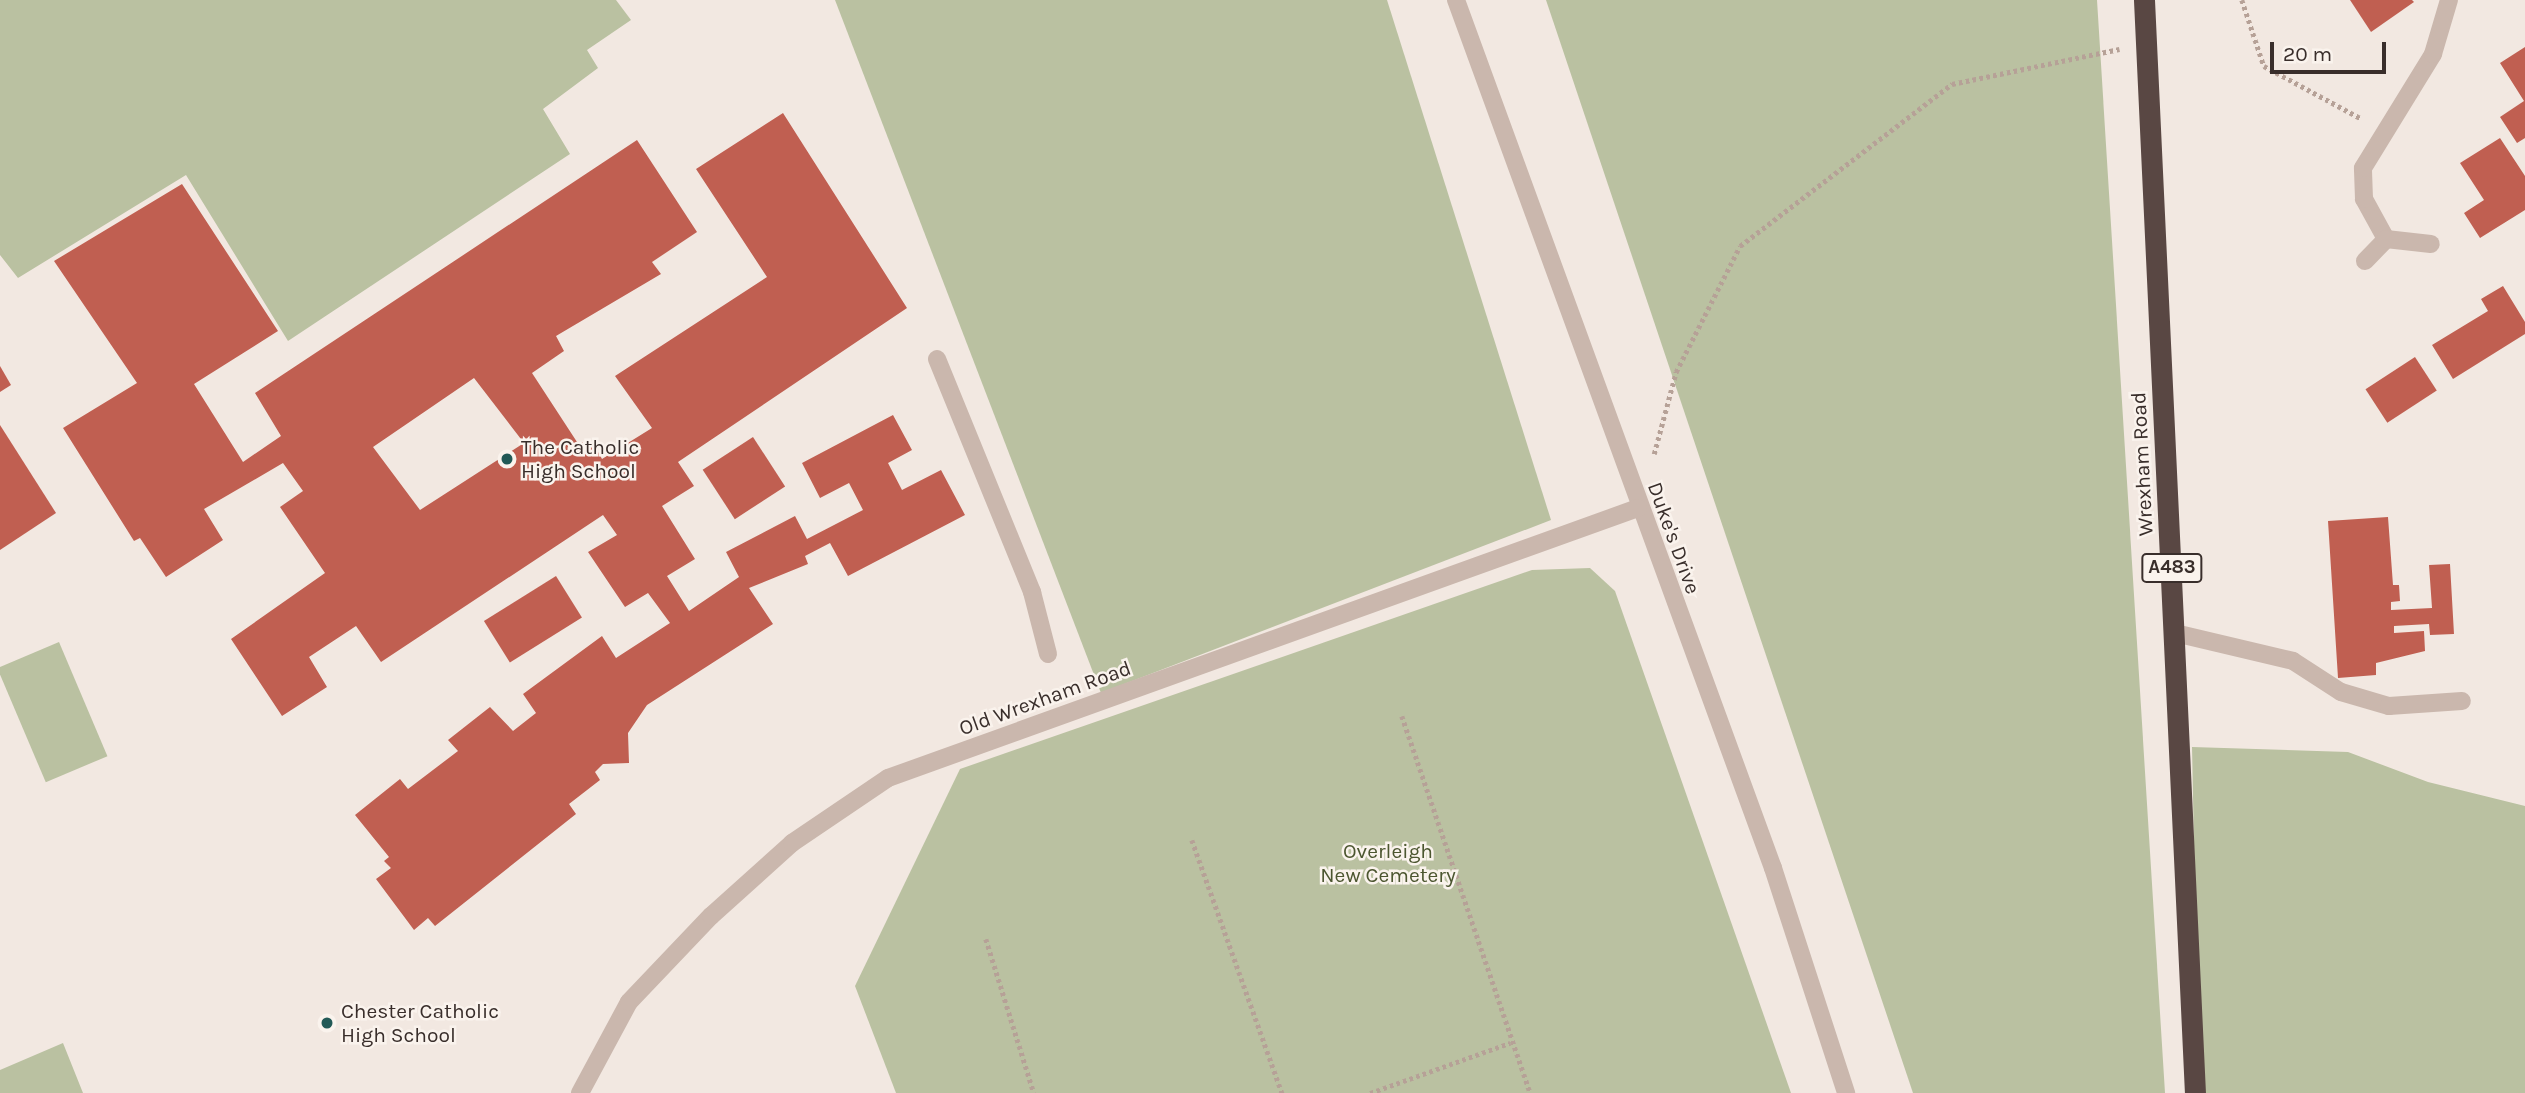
<!DOCTYPE html>
<style>
body{margin:0}
#map{position:relative;width:2525px;height:1093px;overflow:hidden;background:#f2e8e1;font-family:Karla,sans-serif}
div>[style]{position:absolute}
.green>*{inset:0;background:#bac1a1;transform-origin:0 0}
.building>*{inset:0;background:#c05f51;transform-origin:0 0}
.path>*{height:4.5px;margin-top:-2.25px;transform-origin:0;background:repeating-linear-gradient(90deg,#b6a197 0 3.5px,transparent 0 7px)}
.lane>*{height:18px;margin:-9px;padding:0 9px;transform-origin:9px;border-radius:9px;background:#cab7ad}
.street>*{height:18px;margin:-9px;padding:0 9px;transform-origin:9px;border-radius:9px;background:#cab7ad}
.highway>*{height:21px;margin:-10.5px;padding:0 10.5px;transform-origin:10.5px;border-radius:10.5px;background:#594743}
.dots>*{width:19px;height:19px;translate:-50% -50%;box-sizing:border-box;border:4px solid #faf3ed;border-radius:50%}
span{translate:-50% -50%;white-space:nowrap;text-align:center;line-height:1.15;-webkit-text-stroke:5px #faf3ed;paint-order:stroke}
.shield-label span{padding:2px 5px;background:#faf3ed;border:2px solid;border-radius:5px;-webkit-text-stroke-width:0}
.shield-label{font-size:19px;color:#392e2b;font-weight:700}
.poi-label{font-size:21px;color:#392e2b}
.left{translate:0 -50%;text-align:left}
.street-label{font-size:21px;color:#392e2b}
.park-label{font-size:21px;color:#4c5630}
.scale{position:absolute;left:2270px;top:42px;width:116px;height:32px;box-sizing:border-box;border:4px solid #392e2b;border-top:0;padding-left:9px;font-size:21px;line-height:24px;white-space:nowrap;color:#392e2b;-webkit-text-stroke:5px #faf3ed;paint-order:stroke}
</style>
<div id="map">
<div class="green">
<div style="clip-path:polygon(0 0,616px 0,631px 20px,587px 50px,598px 68px,543px 109px,570px 154px,288px 341px,186px 175px,18px 278px,0 255px)"></div>
<div style="clip-path:polygon(835px 0,1387px 0,1551px 520px,1101px 693px)"></div>
<div style="clip-path:polygon(1546px 0,2097px 0,2165px 1093px,1913px 1093px)"></div>
<div style="clip-path:polygon(1590px 568px,1615px 591px,1791px 1093px,896px 1093px,855px 986px,960px 769px,1532px 570px)"></div>
<div style="left:59px;top:642px;width:124px;height:67px;rotate:67deg"></div>
<div style="clip-path:polygon(2192px 747px,2348px 752px,2428px 782px,2525px 806px,2525px 1093px,2199px 1093px)"></div>
<div style="clip-path:polygon(63px 1043px,83px 1093px,0 1093px,0 1070px)"></div>
</div>
<div class="building">
<div style="clip-path:polygon(2350px 0,2412px 0,2414px 2px,2371px 32px)"></div>
<div style="clip-path:polygon(2525px 47px,2525px 138px,2517px 143px,2500px 117px,2524px 101px,2500px 63px)"></div>
<div style="clip-path:polygon(evenodd,783px 113px,907px 308px,678px 462px,694px 486px,662px 506px,695px 559px,667px 576px,689px 611px,739px 577px,726px 552px,795px 516px,807px 539px,863px 510px,849px 483px,820px 498px,802px 463px,893px 415px,912px 450px,888px 463px,902px 490px,941px 470px,965px 515px,848px 576px,830px 543px,805px 556px,808px 564px,749px 588px,773px 624px,647px 705px,628px 733px,629px 763px,603px 764px,595px 772px,600px 780px,569px 804px,576px 814px,435px 926px,428px 918px,414px 930px,376px 879px,391px 868px,384px 861px,389px 857px,355px 815px,400px 779px,408px 789px,458px 751px,448px 740px,490px 707px,513px 731px,536px 713px,523px 694px,602px 636px,616px 658px,670px 623px,648px 593px,625px 607px,588px 552px,617px 535px,603px 515px,381px 662px,356px 626px,309px 657px,327px 687px,282px 716px,231px 639px,325px 573px,280px 507px,303px 491px,283px 463px,204px 509px,223px 540px,166px 577px,140px 538px,134px 541px,63px 428px,137px 383px,54px 261px,182px 184px,278px 331px,194px 384px,243px 462px,281px 436px,255px 393px,637px 140px,697px 232px,652px 262px,661px 274px,556px 336px,564px 351px,532px 373px,577px 442px,593px 443px,602px 459px,652px 428px,615px 376px,767px 277px,696px 169px,783px 113px,474px 378px,524px 443px,420px 510px,373px 447px,474px 378px)"></div>
<div style="clip-path:polygon(2500px 138px,2525px 176px,2525px 210px,2480px 238px,2464px 213px,2484px 200px,2460px 163px)"></div>
<div style="clip-path:polygon(2503px 286px,2525px 322px,2525px 334px,2453px 379px,2432px 345px,2488px 311px,2481px 299px)"></div>
<div style="left:2415px;top:357px;width:40px;height:59px;rotate:57deg"></div>
<div style="clip-path:polygon(0 366px,11px 385px,0 392px)"></div>
<div style="clip-path:polygon(0 425px,56px 513px,0 550px)"></div>
<div style="left:753px;top:437px;width:59px;height:60px;rotate:57deg"></div>
<div style="clip-path:polygon(2388px 517px,2393px 585px,2399px 585px,2400px 601px,2391px 602px,2391px 610px,2432px 608px,2429px 565px,2450px 564px,2454px 634px,2430px 635px,2429px 624px,2394px 626px,2394px 633px,2424px 631px,2425px 651px,2376px 663px,2376px 675px,2338px 678px,2328px 521px)"></div>
<div style="left:556px;top:576px;width:49px;height:85px;rotate:58deg"></div>
</div>
<div class="path">
<div style="left:2242px;top:0;width:70px;rotate:71.6deg"></div>
<div style="left:2264px;top:66px;width:111px;rotate:28.4deg"></div>
<div style="left:1654px;top:454px;width:85px;rotate:-75deg"></div>
<div style="left:1676px;top:372px;width:141px;rotate:-63.1deg"></div>
<div style="left:1740px;top:246px;width:267px;rotate:-37.4deg"></div>
<div style="left:1952px;top:84px;width:171px;rotate:-11.8deg"></div>
<div style="left:1402px;top:716px;width:398px;rotate:71.2deg"></div>
<div style="left:1192px;top:840px;width:269px;rotate:70.4deg"></div>
<div style="left:986px;top:939px;width:161px;rotate:72.7deg"></div>
<div style="left:1370px;top:1093px;width:149px;rotate:-19.7deg"></div>
</div>
<div class="lane">
<div style="left:1456px;top:0;width:924px;rotate:69.94deg"></div>
<div style="left:1773px;top:868px;width:237px;rotate:72deg"></div>
<div style="left:937px;top:359px;width:252px;rotate:67.8deg"></div>
<div style="left:1032px;top:592px;width:64px;rotate:75.5deg"></div>
<div style="left:2175px;top:633px;width:121px;rotate:13.3deg"></div>
<div style="left:2293px;top:661px;width:57px;rotate:32.9deg"></div>
<div style="left:2341px;top:692px;width:50px;rotate:16.3deg"></div>
<div style="left:2389px;top:706px;width:73px;rotate:-3.9deg"></div>
</div>
<div class="street">
<div style="left:2386px;top:239px;width:46px;rotate:-118.8deg"></div>
<div style="left:2364px;top:199px;width:31px;rotate:-92deg"></div>
<div style="left:2363px;top:168px;width:134px;rotate:-58.4deg"></div>
<div style="left:2433px;top:54px;width:56px;rotate:-73.5deg"></div>
<div style="left:2365px;top:261px;width:30px;rotate:-46deg"></div>
<div style="left:2386px;top:239px;width:45px;rotate:6.3deg"></div>
<div style="left:580px;top:1093px;width:103px;rotate:-61.7deg"></div>
<div style="left:629px;top:1002px;width:119px;rotate:-46.4deg"></div>
<div style="left:711px;top:916px;width:109px;rotate:-42deg"></div>
<div style="left:792px;top:843px;width:116px;rotate:-34.1deg"></div>
<div style="left:888px;top:778px;width:797px;rotate:-19.8deg"></div>
</div>
<div class="highway">
<div style="left:2144px;top:0;width:1094px;rotate:87.33deg"></div>
</div>
<div class="dots">
<div style="left:507px;top:459px;background:#225956"></div>
<div style="left:327px;top:1023px;background:#225956"></div>
</div>
<div class="shield-label">
<span style="left:2172px;top:568px">A483</span>
</div>
<div class="poi-label">
<span class="left" style="left:521px;top:459px">The Catholic<br>High School</span>
<span class="left" style="left:341px;top:1023px">Chester Catholic<br>High School</span>
</div>
<div class="street-label">
<span style="left:2142px;top:464px;rotate:-93deg">Wrexham Road</span>
<span style="left:1674px;top:538px;rotate:70deg">Duke's Drive</span>
<span style="left:1045px;top:698px;rotate:-20deg">Old Wrexham Road</span>
</div>
<div class="park-label">
<span style="left:1388px;top:863px">Overleigh<br>New Cemetery</span>
</div>
<div class="scale">20 m</div>
</div>
